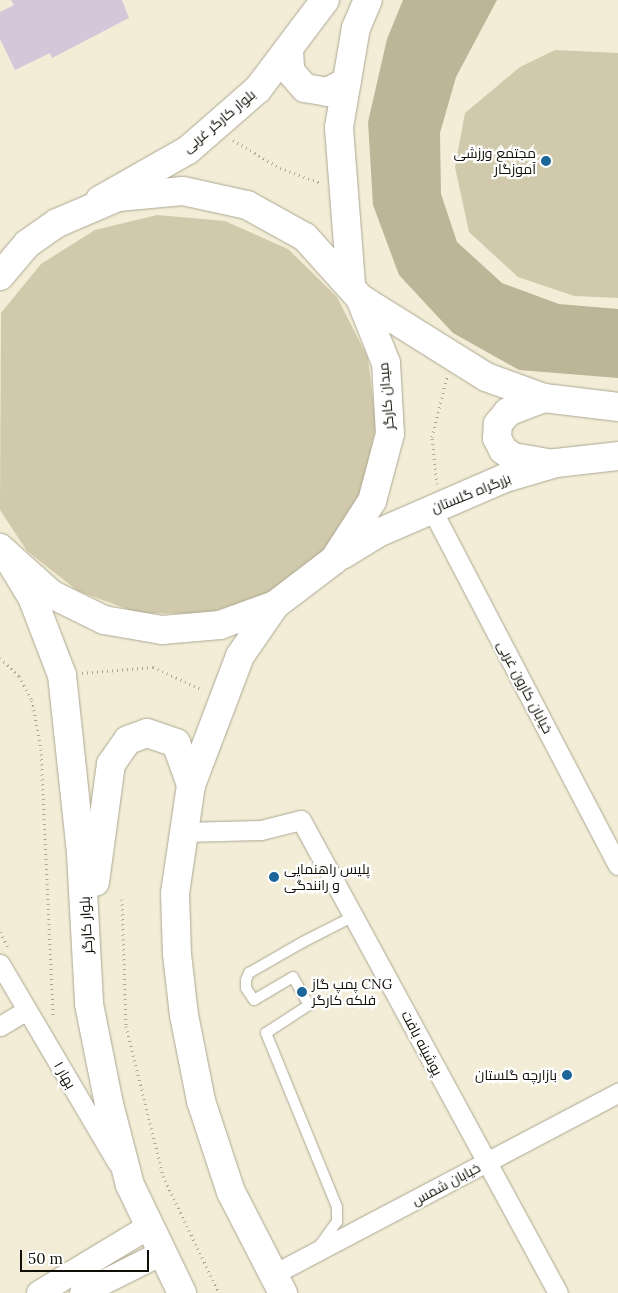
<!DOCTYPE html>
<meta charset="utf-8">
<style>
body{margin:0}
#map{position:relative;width:618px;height:1293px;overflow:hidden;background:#f3edd7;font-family:Lora,Cairo,serif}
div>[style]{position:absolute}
.green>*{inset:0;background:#d0c9ab}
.forest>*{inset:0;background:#bdb597}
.building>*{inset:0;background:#d5c6d9}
.path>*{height:3px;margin-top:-1.5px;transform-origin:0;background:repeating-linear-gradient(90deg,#aca796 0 1px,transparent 0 5px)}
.roads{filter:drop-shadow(0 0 1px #aca792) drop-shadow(0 0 1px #aca792)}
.service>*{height:10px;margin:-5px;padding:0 5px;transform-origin:5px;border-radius:5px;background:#fff}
.minor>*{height:19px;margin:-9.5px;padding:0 9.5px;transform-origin:9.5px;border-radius:9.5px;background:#fff}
.tertiary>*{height:24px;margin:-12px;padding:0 12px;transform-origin:12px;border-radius:12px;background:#fff}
.secondary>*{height:28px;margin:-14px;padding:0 14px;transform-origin:14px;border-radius:14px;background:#fff}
.trunk>*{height:28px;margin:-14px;padding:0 14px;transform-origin:14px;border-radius:14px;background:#fff}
.dots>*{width:14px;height:14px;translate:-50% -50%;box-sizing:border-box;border:2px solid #fff;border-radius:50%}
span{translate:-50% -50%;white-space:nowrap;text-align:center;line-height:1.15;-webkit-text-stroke:4.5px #fff;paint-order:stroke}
.street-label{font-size:14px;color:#100e07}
.poi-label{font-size:14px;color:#100e07}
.right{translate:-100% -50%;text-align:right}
.left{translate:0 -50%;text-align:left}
.scale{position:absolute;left:20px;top:1250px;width:129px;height:22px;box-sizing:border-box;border:2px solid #100e07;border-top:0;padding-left:6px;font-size:15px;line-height:18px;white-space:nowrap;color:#100e07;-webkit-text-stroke:4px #fff;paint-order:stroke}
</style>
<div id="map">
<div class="green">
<div style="clip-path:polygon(555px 50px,618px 53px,618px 298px,574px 296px,518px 277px,469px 232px,455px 167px,465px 113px,520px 67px)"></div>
<div style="clip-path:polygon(157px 215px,225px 221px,288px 249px,337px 297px,368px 358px,376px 426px,361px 493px,325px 550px,271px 592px,206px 614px,138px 613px,78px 591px,27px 551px,0 510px,1px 313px,41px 264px,95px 230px)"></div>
</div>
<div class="forest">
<div style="clip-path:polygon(403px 0,497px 0,456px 77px,440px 133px,441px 194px,457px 242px,502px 283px,559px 304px,618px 309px,618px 378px,519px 370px,453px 333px,399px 275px,373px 205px,368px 122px,387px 39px)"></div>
</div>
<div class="building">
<div style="clip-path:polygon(11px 0,122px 0,129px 18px,52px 58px,50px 53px,15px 70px,0 39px,0 12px,14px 5px)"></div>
</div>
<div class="path">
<div style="left:233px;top:140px;width:55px;rotate:30.8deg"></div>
<div style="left:280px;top:168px;width:44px;rotate:20.1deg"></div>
<div style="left:437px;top:484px;width:47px;rotate:-96.1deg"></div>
<div style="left:432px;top:437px;width:62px;rotate:-76deg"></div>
<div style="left:0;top:658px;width:26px;rotate:43deg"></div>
<div style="left:19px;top:676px;width:27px;rotate:62deg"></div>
<div style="left:32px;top:700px;width:50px;rotate:79.6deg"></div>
<div style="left:41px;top:749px;width:268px;rotate:87.4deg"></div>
<div style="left:82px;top:673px;width:71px;rotate:-4.8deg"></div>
<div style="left:153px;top:667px;width:55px;rotate:24.7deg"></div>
<div style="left:122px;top:899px;width:127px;rotate:88.2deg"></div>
<div style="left:126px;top:1026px;width:154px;rotate:76.1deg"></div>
<div style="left:163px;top:1176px;width:130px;rotate:64.4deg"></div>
<div style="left:0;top:932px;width:19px;rotate:62deg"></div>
</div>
<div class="roads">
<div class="service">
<div style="left:320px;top:1245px;width:29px;rotate:-54deg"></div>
<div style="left:337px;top:1222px;width:15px;rotate:-90deg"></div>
<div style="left:337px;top:1207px;width:188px;rotate:-112.2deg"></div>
<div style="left:266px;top:1033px;width:51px;rotate:-33.1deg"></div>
<div style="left:309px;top:1005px;width:32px;rotate:-120deg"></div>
<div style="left:293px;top:977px;width:45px;rotate:149.5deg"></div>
<div style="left:254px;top:1000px;width:14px;rotate:-124deg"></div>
<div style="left:246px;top:988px;width:8px;rotate:-90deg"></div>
<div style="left:246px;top:980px;width:8px;rotate:-67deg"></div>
<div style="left:249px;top:973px;width:62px;rotate:-29.9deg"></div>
<div style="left:303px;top:942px;width:57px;rotate:-27deg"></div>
</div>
<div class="minor">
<div style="left:431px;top:508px;width:403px;rotate:62.4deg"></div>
<div style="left:182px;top:832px;width:79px;rotate:-1.5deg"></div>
<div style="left:261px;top:830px;width:41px;rotate:-14deg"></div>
<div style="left:301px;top:820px;width:538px;rotate:61.48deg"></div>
<div style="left:0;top:964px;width:231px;rotate:59.5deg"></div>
<div style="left:0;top:1026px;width:31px;rotate:-31deg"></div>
<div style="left:274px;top:1274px;width:389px;rotate:-27.8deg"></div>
</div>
<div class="tertiary">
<div style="left:39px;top:1293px;width:130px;rotate:-31.1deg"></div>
<div style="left:82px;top:1293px;width:89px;rotate:-26.6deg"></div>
</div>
<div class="secondary">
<div style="left:289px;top:49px;width:22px;rotate:87deg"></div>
<div style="left:290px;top:71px;width:23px;rotate:49deg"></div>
<div style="left:305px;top:88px;width:22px;rotate:10deg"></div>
<div style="left:327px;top:92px;width:22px;rotate:-27deg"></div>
<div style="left:100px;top:200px;width:101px;rotate:-29.6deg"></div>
<div style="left:188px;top:150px;width:93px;rotate:-41.1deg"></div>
<div style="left:258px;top:89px;width:111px;rotate:-53deg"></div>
<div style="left:351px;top:284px;width:157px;rotate:-94.4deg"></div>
<div style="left:339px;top:127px;width:100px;rotate:-80.3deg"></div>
<div style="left:356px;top:28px;width:30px;rotate:-67deg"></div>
<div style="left:10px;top:561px;width:42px;rotate:58.6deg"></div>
<div style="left:32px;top:597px;width:84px;rotate:69deg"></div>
<div style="left:62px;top:675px;width:180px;rotate:83.9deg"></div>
<div style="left:81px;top:854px;width:150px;rotate:86.9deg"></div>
<div style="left:89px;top:1004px;width:102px;rotate:78.7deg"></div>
<div style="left:109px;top:1104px;width:84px;rotate:75.5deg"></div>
<div style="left:130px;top:1185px;width:120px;rotate:64.3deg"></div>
<div style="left:275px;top:605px;width:62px;rotate:124.5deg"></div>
<div style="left:240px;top:656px;width:138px;rotate:110.8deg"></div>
<div style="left:191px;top:785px;width:110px;rotate:98.4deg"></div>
<div style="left:175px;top:894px;width:60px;rotate:88.1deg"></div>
<div style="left:177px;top:954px;width:61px;rotate:83.5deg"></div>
<div style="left:184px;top:1015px;width:88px;rotate:78.8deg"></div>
<div style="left:201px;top:1101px;width:96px;rotate:71.8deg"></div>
<div style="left:231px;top:1192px;width:114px;rotate:62.8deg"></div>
<div style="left:95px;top:882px;width:119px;rotate:-82.3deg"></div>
<div style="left:111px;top:764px;width:29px;rotate:-55deg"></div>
<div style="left:128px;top:740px;width:20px;rotate:-20deg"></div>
<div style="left:147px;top:733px;width:31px;rotate:19deg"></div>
<div style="left:176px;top:743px;width:45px;rotate:70.3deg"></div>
</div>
<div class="trunk">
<div style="left:0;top:276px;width:42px;rotate:-49.8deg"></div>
<div style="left:27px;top:244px;width:37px;rotate:-35deg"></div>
<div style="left:57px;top:223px;width:66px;rotate:-23.1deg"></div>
<div style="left:118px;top:197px;width:65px;rotate:-5.3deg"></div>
<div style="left:183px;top:191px;width:66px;rotate:12.3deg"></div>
<div style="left:247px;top:205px;width:66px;rotate:28.9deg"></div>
<div style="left:305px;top:237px;width:82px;rotate:48deg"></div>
<div style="left:360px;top:298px;width:70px;rotate:68.2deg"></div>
<div style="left:386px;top:363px;width:71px;rotate:86.8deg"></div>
<div style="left:390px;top:434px;width:69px;rotate:105deg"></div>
<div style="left:372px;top:501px;width:70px;rotate:122.8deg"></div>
<div style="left:334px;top:560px;width:74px;rotate:142.7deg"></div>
<div style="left:275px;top:605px;width:59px;rotate:160deg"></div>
<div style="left:220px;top:625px;width:58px;rotate:175.1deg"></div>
<div style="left:162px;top:630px;width:59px;rotate:-170.2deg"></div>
<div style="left:104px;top:620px;width:59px;rotate:-153.9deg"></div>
<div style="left:51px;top:594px;width:69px;rotate:-138deg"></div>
<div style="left:360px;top:298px;width:149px;rotate:32.1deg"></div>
<div style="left:486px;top:377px;width:62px;rotate:19.9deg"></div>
<div style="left:544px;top:398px;width:75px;rotate:6.9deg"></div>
<div style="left:544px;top:398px;width:39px;rotate:159deg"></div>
<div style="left:508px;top:412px;width:16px;rotate:130deg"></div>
<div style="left:498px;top:424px;width:14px;rotate:94deg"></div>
<div style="left:497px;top:438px;width:13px;rotate:63deg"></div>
<div style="left:503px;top:450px;width:12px;rotate:35deg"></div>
<div style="left:513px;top:457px;width:35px;rotate:10deg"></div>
<div style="left:342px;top:555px;width:42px;rotate:-31.4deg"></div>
<div style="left:378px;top:533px;width:138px;rotate:-23.4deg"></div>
<div style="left:505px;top:478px;width:53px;rotate:-16.4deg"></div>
<div style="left:556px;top:463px;width:62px;rotate:-6.4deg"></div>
</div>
</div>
<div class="dots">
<div style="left:546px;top:161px;background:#1a6699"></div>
<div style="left:274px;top:877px;background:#1a6699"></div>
<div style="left:302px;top:992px;background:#1a6699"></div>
<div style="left:567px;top:1075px;background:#1a6699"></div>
</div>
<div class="street-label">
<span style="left:219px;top:121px;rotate:-40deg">بلوار کارگر غربی</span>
<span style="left:386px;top:396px;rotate:-95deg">میدان کارگر</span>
<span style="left:471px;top:493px;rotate:-22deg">بزرگراه گلستان</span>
<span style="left:525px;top:687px;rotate:62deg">خیابان کارون غربی</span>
<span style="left:86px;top:925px;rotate:-93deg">بلوار کارگر</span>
<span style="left:422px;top:1043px;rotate:62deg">پوشینه بافت</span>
<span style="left:65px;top:1075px;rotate:60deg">بهار ۱</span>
<span style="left:446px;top:1184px;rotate:-28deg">خیابان شمس</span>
</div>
<div class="poi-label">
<span class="right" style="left:536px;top:161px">مجتمع ورزشی<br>آموزگار</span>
<span class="left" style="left:284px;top:877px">پلیس راهنمایی<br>و رانندگی</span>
<span class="left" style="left:312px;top:992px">پمپ گاز CNG<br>فلکه کارگر</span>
<span class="right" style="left:557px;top:1075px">بازارچه گلستان</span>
</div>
<div class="scale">50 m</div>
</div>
